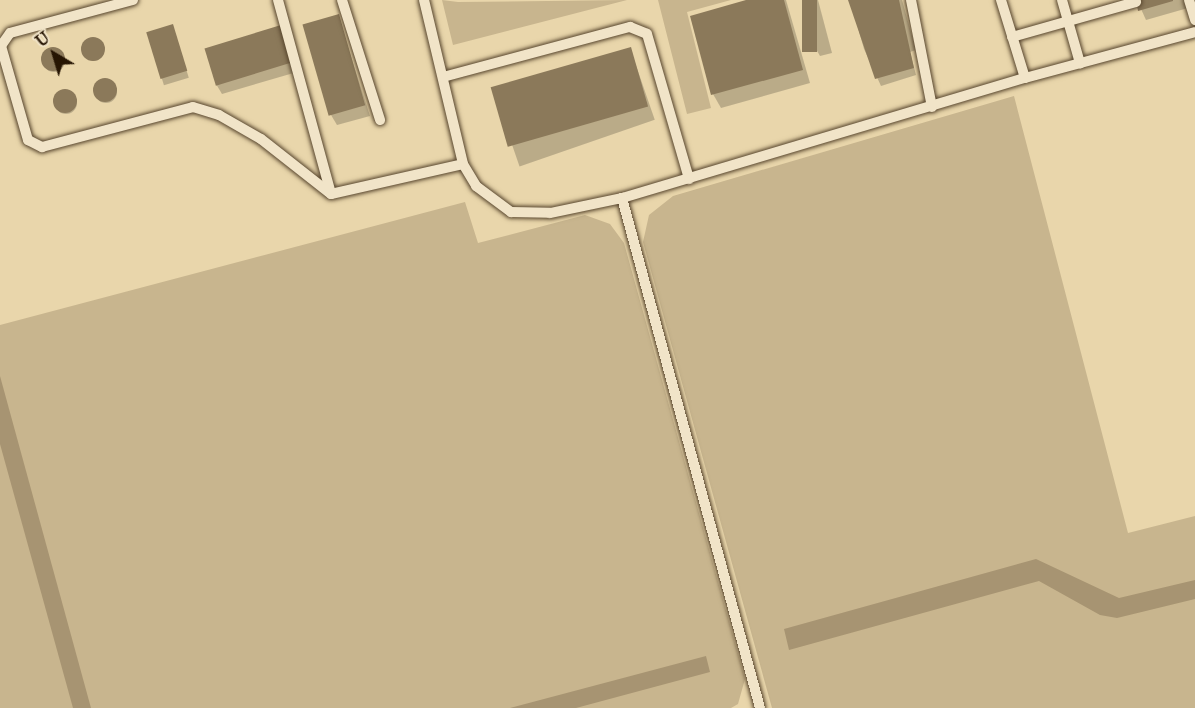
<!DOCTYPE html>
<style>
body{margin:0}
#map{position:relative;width:1195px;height:708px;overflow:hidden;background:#e9d6ab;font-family:"IM FELL Great Primer",serif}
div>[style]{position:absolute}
.green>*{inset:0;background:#c8b58e}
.water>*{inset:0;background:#a79472}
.shadow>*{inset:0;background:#0003;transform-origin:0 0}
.round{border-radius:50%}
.building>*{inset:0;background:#8b795a;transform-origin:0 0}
.roads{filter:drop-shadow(0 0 2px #57452d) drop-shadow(0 0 2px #57452d)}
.service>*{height:10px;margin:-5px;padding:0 5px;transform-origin:5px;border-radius:5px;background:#f1e4c8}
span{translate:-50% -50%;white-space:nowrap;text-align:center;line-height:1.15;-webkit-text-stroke:5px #f1e4c8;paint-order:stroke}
.north{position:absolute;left:24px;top:24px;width:60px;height:60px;-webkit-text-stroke:4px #f1e4c8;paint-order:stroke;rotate:322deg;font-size:16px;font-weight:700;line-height:24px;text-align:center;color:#261503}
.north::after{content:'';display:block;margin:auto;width:21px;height:27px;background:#261503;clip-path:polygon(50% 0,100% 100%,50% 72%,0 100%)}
</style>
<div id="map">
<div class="green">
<div style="clip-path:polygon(442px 0,458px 2px,627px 0,453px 45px)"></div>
<div style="clip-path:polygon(658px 0,731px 0,687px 12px,711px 108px,687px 114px)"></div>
<div style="clip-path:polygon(1014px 96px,1128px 533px,1195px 516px,1195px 708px,772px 708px,643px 242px,649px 215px,673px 196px)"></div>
<div style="clip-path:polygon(465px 202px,478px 243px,585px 215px,610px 224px,624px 243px,745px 679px,738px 704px,731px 708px,0 708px,0 325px)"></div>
</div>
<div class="water">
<div style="clip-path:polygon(0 376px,91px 708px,73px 708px,0 444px)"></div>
<div style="clip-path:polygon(1036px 559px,1119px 598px,1195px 580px,1195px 599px,1117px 618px,1100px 615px,1039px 581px,789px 650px,784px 629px)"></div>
<div style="clip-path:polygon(706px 656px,710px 672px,576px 708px,510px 708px)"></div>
</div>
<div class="shadow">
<div style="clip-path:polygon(752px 0,786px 0,810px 83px,721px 108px,713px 94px)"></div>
<div style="clip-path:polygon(804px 0,818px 0,832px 53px,820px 56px,816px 49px)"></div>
<div style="clip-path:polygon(850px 0,902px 0,916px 50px,910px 52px,916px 75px,881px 86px,864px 49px)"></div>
<div style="clip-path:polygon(1137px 0,1195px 0,1195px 6px,1146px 20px)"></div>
<div style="clip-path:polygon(338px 16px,370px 116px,337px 125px,331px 115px)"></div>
<div style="left:173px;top:26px;width:54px;height:26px;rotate:73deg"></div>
<div style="clip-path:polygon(281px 27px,297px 72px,222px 94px,216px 84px)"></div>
<div class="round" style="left:84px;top:41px;width:20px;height:20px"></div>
<div style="left:630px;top:48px;width:76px;height:143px;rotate:71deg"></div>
<div class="round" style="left:43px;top:50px;width:22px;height:22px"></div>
<div class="round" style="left:95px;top:81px;width:22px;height:22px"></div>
<div class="round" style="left:55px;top:92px;width:22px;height:22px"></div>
</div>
<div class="building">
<div style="clip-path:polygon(746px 0,784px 0,803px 70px,711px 95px,690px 16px)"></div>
<div style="left:802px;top:0;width:15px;height:52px"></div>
<div style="clip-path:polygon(848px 0,899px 0,914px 68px,875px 79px)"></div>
<div style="clip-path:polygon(1136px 0,1173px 0,1173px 1px,1138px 11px)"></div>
<div style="left:339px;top:14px;width:95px;height:38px;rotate:74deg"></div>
<div style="left:173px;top:24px;width:49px;height:28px;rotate:73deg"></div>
<div style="left:281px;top:25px;width:39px;height:80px;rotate:73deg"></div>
<div class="round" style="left:81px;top:37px;width:24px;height:24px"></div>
<div style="left:631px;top:47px;width:62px;height:146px;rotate:74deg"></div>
<div class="round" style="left:41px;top:47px;width:24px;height:24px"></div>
<div class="round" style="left:93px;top:78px;width:24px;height:24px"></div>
<div class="round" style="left:53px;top:89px;width:24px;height:24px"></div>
</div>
<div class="roads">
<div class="service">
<div style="left:133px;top:0;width:127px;rotate:165deg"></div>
<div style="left:10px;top:33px;width:16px;rotate:125deg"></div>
<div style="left:1px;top:46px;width:98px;rotate:74deg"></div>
<div style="left:28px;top:140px;width:16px;rotate:27deg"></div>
<div style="left:42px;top:147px;width:156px;rotate:-14.8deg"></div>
<div style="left:193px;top:107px;width:27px;rotate:17deg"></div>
<div style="left:219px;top:115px;width:48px;rotate:29.7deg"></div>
<div style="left:261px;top:139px;width:89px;rotate:38.2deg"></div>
<div style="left:331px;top:194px;width:135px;rotate:-12.8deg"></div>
<div style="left:278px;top:0;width:201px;rotate:74.7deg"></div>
<div style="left:342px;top:0;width:126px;rotate:72.4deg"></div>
<div style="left:424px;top:0;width:169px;rotate:76.6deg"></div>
<div style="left:463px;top:164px;width:26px;rotate:59deg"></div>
<div style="left:476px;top:186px;width:44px;rotate:36.6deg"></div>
<div style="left:511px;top:212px;width:39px;rotate:1deg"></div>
<div style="left:550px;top:213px;width:74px;rotate:-11.8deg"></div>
<div style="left:622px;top:198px;width:420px;rotate:-16.6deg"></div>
<div style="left:1025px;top:78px;width:82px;rotate:-107.1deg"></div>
<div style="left:911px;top:0;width:109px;rotate:78.9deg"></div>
<div style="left:1062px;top:0;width:66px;rotate:74.1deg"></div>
<div style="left:1189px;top:0;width:21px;rotate:73deg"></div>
<div style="left:1012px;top:37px;width:129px;rotate:-15.8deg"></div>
<div style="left:443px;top:77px;width:194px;rotate:-15deg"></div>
<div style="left:630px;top:27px;width:18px;rotate:22deg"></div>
<div style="left:647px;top:34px;width:151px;rotate:73.8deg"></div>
<div style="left:1025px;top:78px;width:176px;rotate:-15.1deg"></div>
<div style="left:622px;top:198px;width:528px;rotate:74.86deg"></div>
</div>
</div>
<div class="north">U</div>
</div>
